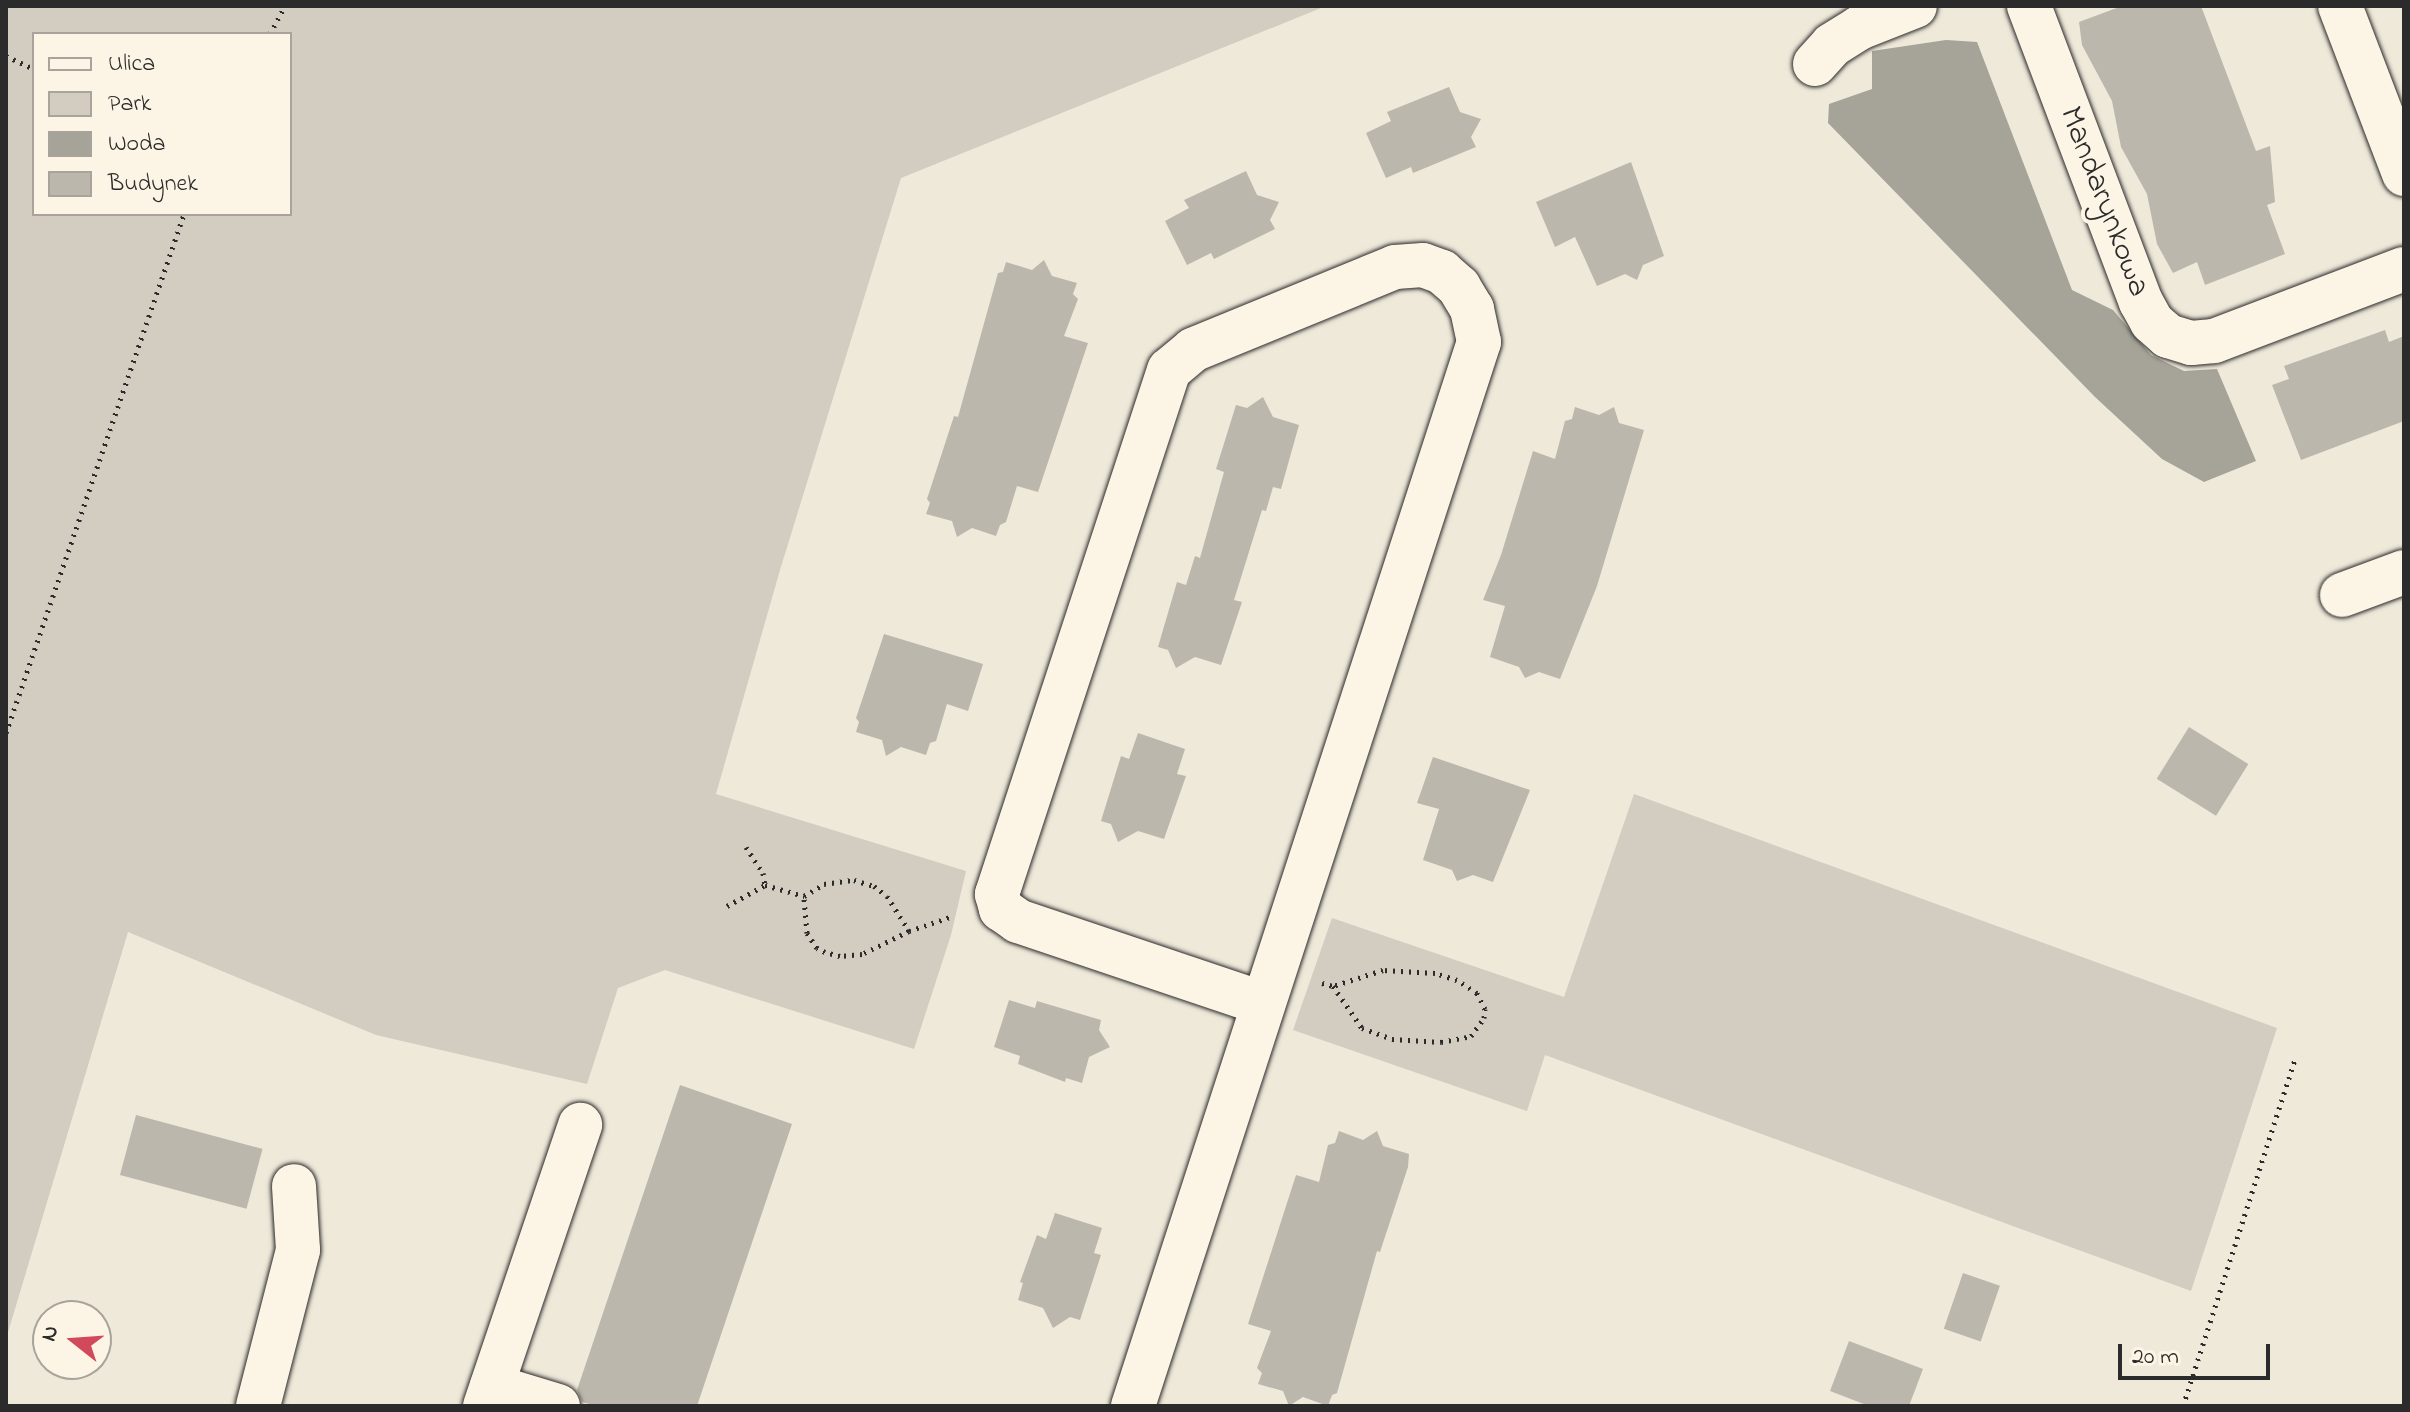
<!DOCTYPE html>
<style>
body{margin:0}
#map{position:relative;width:2410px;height:1412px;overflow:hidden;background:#efe9da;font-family:"Indie Flower",sans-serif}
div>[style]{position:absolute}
.green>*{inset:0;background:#d2cdc0}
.water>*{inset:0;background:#a6a399}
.building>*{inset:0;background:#bcb7ac;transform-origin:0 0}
.path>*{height:5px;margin-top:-2.5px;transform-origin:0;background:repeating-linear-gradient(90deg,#2b2b2b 0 2px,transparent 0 8px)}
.roads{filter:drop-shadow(0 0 2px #2b2b2b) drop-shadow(0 0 2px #2b2b2b)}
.minor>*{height:44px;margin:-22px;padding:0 22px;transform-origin:22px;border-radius:22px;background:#fcf5e5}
span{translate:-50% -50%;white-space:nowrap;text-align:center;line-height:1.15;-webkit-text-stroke:8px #fcf5e5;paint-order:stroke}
.street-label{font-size:32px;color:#2b2b2b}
.frame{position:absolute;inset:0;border:8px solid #2b2b2b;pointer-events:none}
.legend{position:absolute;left:32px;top:32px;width:260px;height:184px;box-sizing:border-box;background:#fcf5e5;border:2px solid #a8a49b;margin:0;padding:10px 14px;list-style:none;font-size:24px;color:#2b2b2b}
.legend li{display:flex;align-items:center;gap:16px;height:40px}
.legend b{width:40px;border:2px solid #a8a49b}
.north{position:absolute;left:32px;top:1300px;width:80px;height:80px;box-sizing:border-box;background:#fcf5e5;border:2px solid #a8a49b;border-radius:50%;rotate:287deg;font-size:22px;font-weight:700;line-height:32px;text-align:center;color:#2b2b2b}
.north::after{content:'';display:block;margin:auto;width:28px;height:36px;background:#d1495b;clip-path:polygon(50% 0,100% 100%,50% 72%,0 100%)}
.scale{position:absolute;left:2118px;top:1344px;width:152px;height:36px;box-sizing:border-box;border:4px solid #2b2b2b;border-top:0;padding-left:10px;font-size:24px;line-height:28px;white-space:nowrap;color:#2b2b2b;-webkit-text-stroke:6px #fcf5e5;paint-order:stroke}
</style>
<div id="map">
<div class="green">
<div style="clip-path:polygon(evenodd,6px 6px,1326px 6px,901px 178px,780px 570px,716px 794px,966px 871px,951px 935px,914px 1049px,665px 970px,618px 988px,587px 1084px,376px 1035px,128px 932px,6px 1339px,6px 6px,34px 34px,290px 34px,290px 214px,34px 214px,34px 34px)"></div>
<div style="clip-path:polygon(1634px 794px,2277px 1028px,2191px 1291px,1545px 1055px,1527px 1111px,1293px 1030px,1332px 918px,1564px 997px)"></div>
</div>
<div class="water">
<div style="clip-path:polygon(1946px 40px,1977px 42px,2072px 290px,2113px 310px,2151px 355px,2184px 371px,2217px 369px,2256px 461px,2204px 482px,2162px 459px,2095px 397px,1828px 123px,1829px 104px,1872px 89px,1872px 51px)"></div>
</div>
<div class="building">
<div style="clip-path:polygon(2122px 6px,2201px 6px,2256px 151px,2270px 146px,2275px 202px,2267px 205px,2285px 254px,2205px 285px,2197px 262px,2173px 273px,2157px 244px,2147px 194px,2121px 147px,2112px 101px,2082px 45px,2079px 22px)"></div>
<div style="clip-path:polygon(1449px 87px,1460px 112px,1481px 119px,1471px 137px,1476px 147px,1413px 173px,1411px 167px,1386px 178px,1366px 133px,1391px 121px,1387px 112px)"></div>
<div style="clip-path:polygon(1631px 162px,1664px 256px,1643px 265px,1637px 280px,1625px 274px,1597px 286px,1575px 237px,1555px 247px,1536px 202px)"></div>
<div style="clip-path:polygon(1246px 171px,1257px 195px,1279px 202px,1270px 220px,1275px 229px,1214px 259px,1211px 253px,1187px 265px,1165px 221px,1189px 208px,1184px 200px)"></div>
<div style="clip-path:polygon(1044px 260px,1052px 276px,1077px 283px,1073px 294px,1078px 299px,1064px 336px,1088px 343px,1038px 492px,1017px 486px,1006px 522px,1000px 525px,996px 536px,972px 528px,957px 537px,952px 521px,926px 514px,930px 503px,927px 499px,954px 416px,958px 417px,998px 273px,1003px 272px,1006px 262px,1032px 270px)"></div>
<div style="clip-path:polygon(2385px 330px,2389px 342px,2404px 336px,2404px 421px,2301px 460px,2272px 385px,2289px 379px,2284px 366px)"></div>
<div style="clip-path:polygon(1263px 397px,1273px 417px,1299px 425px,1281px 489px,1273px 487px,1266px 511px,1262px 510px,1234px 600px,1242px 602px,1221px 665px,1195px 657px,1176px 668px,1168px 650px,1158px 647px,1177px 582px,1186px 585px,1195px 556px,1200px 558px,1224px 472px,1216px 469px,1236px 405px,1247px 408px)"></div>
<div style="clip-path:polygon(1575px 407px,1599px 415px,1614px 407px,1619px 423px,1644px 430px,1597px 586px,1560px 679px,1539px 672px,1525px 678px,1519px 667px,1490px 657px,1505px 606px,1483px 600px,1501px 555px,1533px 451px,1555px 459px,1565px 421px,1572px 419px)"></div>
<div style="clip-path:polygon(884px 634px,983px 664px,968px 711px,947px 704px,936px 741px,930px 743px,926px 755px,901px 747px,886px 756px,882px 740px,856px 732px,859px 722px,856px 718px)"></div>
<div style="left:2189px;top:727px;width:70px;height:61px;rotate:32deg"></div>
<div style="clip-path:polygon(1138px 733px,1185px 749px,1177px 774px,1186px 776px,1164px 839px,1138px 831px,1118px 842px,1111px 824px,1101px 821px,1121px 756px,1129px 759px)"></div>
<div style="clip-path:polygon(1433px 757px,1530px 790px,1493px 882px,1473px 875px,1457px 881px,1452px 870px,1423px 860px,1439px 809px,1417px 803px)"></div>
<div style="clip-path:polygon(1009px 1000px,1035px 1008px,1037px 1001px,1101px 1020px,1099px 1030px,1110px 1047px,1089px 1057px,1082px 1083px,1066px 1078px,1065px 1082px,1018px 1064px,1020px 1056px,994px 1047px)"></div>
<div style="clip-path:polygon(680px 1085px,792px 1124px,697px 1406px,596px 1406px,582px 1402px,577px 1390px)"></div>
<div style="left:136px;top:1115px;width:131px;height:62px;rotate:15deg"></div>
<div style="clip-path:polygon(1339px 1131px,1363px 1140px,1377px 1131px,1383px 1146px,1409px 1154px,1408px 1167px,1380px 1252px,1377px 1251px,1337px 1393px,1332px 1395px,1328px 1406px,1303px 1397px,1289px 1406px,1283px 1391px,1258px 1384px,1262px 1373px,1257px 1368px,1271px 1331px,1248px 1324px,1296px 1175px,1319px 1182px,1328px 1145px,1335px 1143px)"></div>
<div style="clip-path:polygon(1055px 1213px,1102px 1228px,1094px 1253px,1101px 1255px,1080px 1320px,1070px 1317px,1053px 1328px,1043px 1308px,1018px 1300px,1023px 1283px,1020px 1282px,1037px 1235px,1046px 1239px)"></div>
<div style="left:1963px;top:1273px;width:39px;height:59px;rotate:19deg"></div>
<div style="clip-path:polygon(1849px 1341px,1923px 1369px,1909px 1406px,1869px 1406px,1830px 1391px)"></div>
</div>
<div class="path">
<div style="left:270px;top:34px;width:32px;rotate:-62deg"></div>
<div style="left:6px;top:56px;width:31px;rotate:25deg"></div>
<div style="left:6px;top:733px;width:549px;rotate:-71.07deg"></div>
<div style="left:746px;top:847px;width:31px;rotate:57deg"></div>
<div style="left:763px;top:873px;width:12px;rotate:81deg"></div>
<div style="left:727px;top:906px;width:43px;rotate:-28.9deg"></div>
<div style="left:765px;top:885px;width:41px;rotate:15.8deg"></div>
<div style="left:804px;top:896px;width:23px;rotate:-31deg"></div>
<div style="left:824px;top:884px;width:30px;rotate:-8deg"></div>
<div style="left:854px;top:880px;width:21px;rotate:17deg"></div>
<div style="left:874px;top:886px;width:16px;rotate:38deg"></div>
<div style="left:887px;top:896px;width:41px;rotate:57.8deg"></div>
<div style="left:909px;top:931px;width:52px;rotate:153.9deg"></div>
<div style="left:862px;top:954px;width:22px;rotate:175deg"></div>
<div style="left:840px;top:956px;width:16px;rotate:-165deg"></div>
<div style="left:825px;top:952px;width:9px;rotate:-153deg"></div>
<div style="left:817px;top:948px;width:18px;rotate:-124deg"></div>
<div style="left:807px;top:933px;width:37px;rotate:-95deg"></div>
<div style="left:909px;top:931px;width:46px;rotate:-18.8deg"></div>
<div style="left:1322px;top:983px;width:11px;rotate:15deg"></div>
<div style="left:1333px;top:986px;width:51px;rotate:55.4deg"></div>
<div style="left:1362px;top:1028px;width:32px;rotate:20deg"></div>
<div style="left:1392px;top:1039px;width:49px;rotate:3.5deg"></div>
<div style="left:1441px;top:1042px;width:31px;rotate:-11deg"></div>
<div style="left:1471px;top:1036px;width:22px;rotate:-54deg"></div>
<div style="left:1484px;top:1018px;width:9px;rotate:-84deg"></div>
<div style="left:1485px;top:1009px;width:18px;rotate:-117deg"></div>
<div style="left:1477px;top:993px;width:24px;rotate:-147deg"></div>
<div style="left:1457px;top:980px;width:23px;rotate:-162deg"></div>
<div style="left:1435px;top:973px;width:52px;rotate:-176.7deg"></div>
<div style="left:1383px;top:970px;width:52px;rotate:162.3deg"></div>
<div style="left:2183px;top:1406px;width:365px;rotate:-72.1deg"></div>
</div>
<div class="roads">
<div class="minor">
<div style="left:2029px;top:6px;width:316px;rotate:69.3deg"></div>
<div style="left:2141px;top:302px;width:23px;rotate:61deg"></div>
<div style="left:2152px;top:322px;width:21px;rotate:41deg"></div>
<div style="left:2168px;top:336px;width:24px;rotate:17deg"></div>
<div style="left:2191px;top:343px;width:23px;rotate:-5deg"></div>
<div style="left:2214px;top:341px;width:203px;rotate:-20.8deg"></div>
<div style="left:2340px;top:6px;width:180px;rotate:69.1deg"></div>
<div style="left:1815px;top:64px;width:25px;rotate:-48deg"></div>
<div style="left:1832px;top:45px;width:32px;rotate:-32deg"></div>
<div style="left:1859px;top:28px;width:60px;rotate:-21.4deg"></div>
<div style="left:2342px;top:595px;width:66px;rotate:-20.4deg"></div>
<div style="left:492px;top:1386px;width:69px;rotate:16.9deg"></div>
<div style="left:258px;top:1406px;width:161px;rotate:-75.6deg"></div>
<div style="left:298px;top:1250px;width:64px;rotate:-93.6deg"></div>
<div style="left:485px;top:1406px;width:297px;rotate:-71.3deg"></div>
<div style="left:1133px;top:1406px;width:1119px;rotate:-71.99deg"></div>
<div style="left:1479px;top:342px;width:34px;rotate:-102deg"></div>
<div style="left:1472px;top:309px;width:26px;rotate:-121deg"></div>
<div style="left:1459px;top:287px;width:23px;rotate:-139deg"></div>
<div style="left:1442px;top:272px;width:20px;rotate:-160deg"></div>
<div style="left:1423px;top:265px;width:28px;rotate:176deg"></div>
<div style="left:1395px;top:267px;width:218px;rotate:157.7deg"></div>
<div style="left:1193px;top:350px;width:31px;rotate:140deg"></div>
<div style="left:1169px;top:370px;width:552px;rotate:108.17deg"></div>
<div style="left:997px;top:894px;width:16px;rotate:75deg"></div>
<div style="left:1001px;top:909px;width:21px;rotate:35deg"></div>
<div style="left:1018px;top:921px;width:257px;rotate:18.6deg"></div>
</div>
</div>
<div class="street-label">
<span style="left:2103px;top:202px;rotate:69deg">Mandarynkowa</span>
</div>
<div class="frame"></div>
<ul class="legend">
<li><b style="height:10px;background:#fcf5e5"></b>Ulica</li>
<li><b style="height:22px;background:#d2cdc0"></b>Park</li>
<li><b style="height:22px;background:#a6a399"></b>Woda</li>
<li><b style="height:22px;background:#bcb7ac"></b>Budynek</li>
</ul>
<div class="north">N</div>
<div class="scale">20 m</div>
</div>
